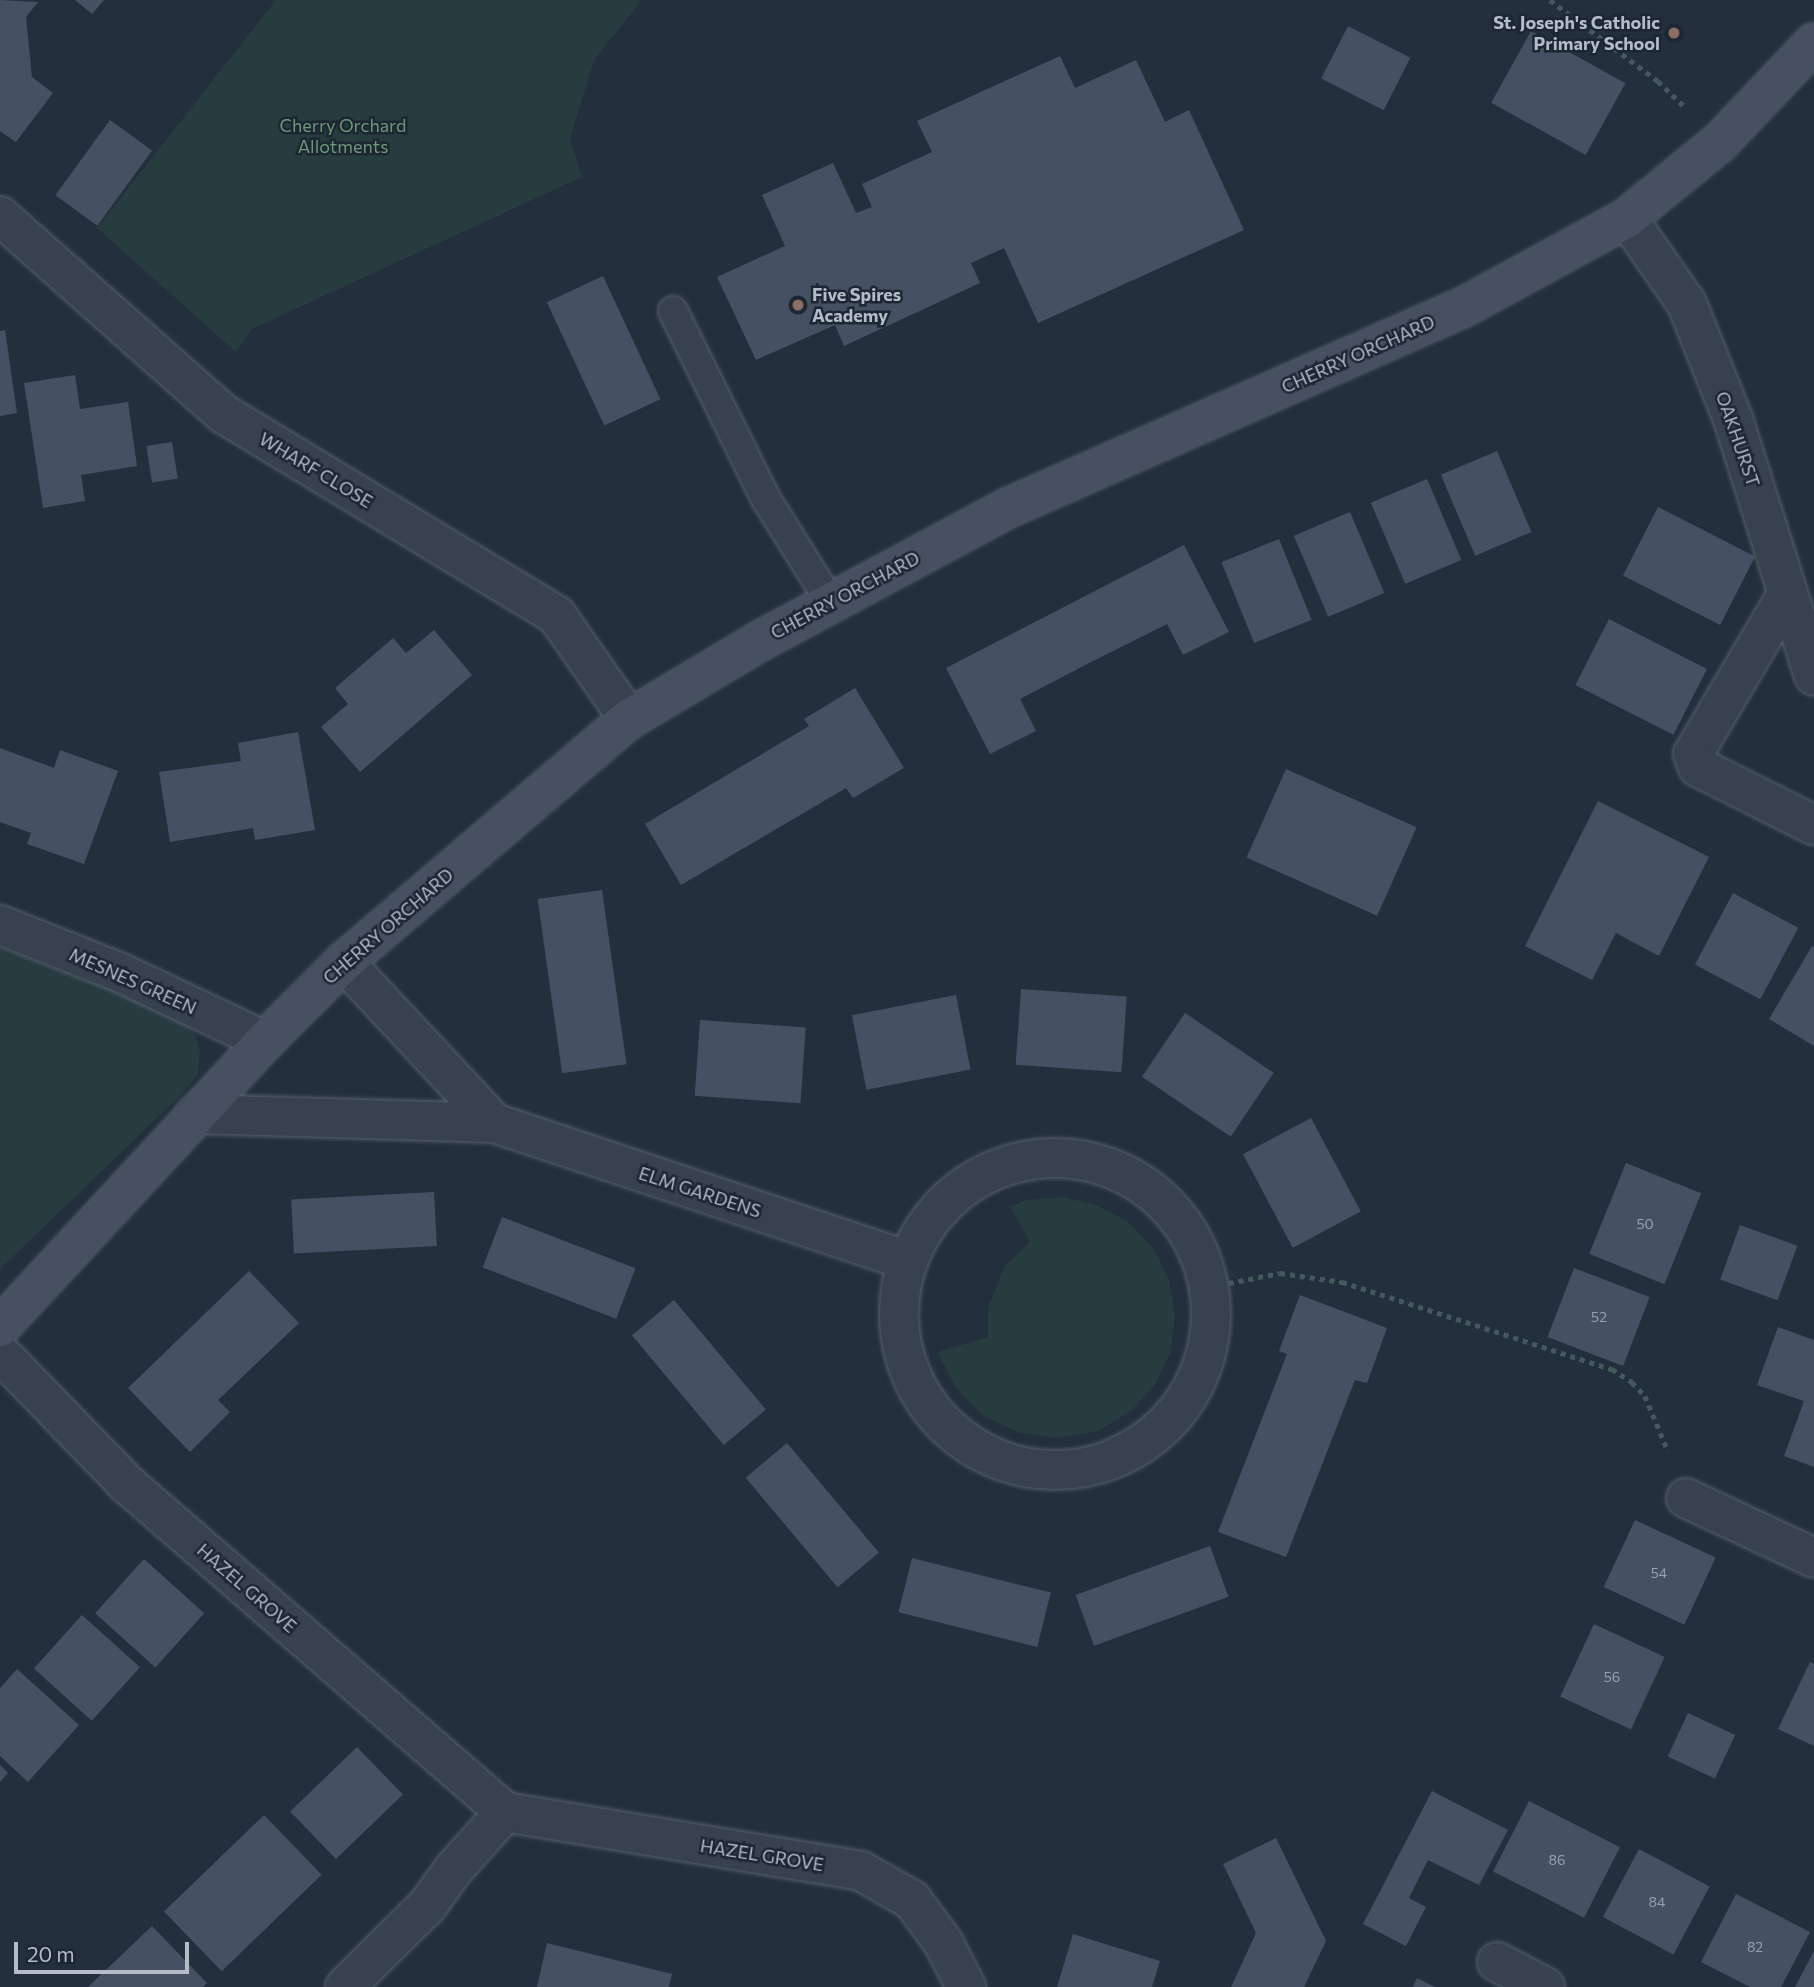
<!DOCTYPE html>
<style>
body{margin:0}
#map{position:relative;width:1814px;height:1987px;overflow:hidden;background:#242f3e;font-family:Commissioner,sans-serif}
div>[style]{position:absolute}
.green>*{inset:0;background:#263c3f}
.building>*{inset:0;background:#455162;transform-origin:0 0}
.path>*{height:4.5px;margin-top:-2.25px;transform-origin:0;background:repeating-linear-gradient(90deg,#44595c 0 5px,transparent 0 10px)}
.roads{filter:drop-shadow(0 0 2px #565f6c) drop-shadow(0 0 2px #565f6c)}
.lane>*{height:28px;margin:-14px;padding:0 14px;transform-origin:14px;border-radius:14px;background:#38414e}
.street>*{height:38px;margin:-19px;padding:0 19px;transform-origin:19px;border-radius:19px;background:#38414e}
.street>.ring{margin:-19px;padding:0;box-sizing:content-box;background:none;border:38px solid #38414e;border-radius:50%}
.secondary>*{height:38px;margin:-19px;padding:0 19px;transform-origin:19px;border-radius:19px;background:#465061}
.dots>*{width:19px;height:19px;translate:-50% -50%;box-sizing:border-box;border:4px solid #1d2633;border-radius:50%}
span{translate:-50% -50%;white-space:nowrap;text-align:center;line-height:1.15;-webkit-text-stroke:5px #1d2633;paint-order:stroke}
.number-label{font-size:14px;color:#98a1af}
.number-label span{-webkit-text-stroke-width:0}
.poi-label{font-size:18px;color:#b4bcc9;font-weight:700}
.right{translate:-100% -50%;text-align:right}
.left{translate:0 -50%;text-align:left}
.park-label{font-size:18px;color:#6b9a76}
.street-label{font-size:18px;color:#b4bcc9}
.scale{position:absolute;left:14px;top:1942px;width:175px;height:32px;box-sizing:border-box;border:4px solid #b4bcc9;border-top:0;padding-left:9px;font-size:21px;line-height:24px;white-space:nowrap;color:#b4bcc9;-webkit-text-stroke:5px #1d2633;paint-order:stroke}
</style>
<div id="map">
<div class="green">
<div style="clip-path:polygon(276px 0,642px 0,594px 60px,570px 139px,582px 177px,252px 329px,236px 352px,97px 228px)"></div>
<div style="clip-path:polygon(0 948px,179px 1016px,195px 1035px,200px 1052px,198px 1074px,185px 1091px,0 1269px)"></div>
<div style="clip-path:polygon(1062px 1197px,1097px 1205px,1128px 1222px,1153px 1248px,1169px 1280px,1175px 1315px,1171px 1351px,1156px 1383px,1132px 1410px,1098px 1431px,1059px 1438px,1020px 1433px,984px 1416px,956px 1388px,938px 1352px,988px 1337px,988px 1308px,1005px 1266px,1030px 1242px,1010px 1207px,1026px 1200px)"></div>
</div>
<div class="building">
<div style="clip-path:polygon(0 0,38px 2px,26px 17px,32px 77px,53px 93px,16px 142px,0 131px)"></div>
<div style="clip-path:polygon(75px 0,104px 0,92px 14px)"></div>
<div style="left:1348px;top:26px;width:70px;height:59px;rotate:27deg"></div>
<div style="left:1531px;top:31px;width:108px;height:82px;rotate:29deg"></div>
<div style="clip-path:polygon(1060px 56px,1075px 88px,1136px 60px,1165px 122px,1189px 110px,1244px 230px,1038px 323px,1004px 248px,971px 263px,980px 283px,844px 346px,835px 325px,756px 360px,717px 277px,785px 246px,762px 195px,833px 163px,856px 213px,872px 207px,862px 184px,932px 152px,917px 121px)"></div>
<div style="left:110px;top:120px;width:52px;height:93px;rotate:36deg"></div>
<div style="left:603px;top:276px;width:136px;height:62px;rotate:65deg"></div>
<div style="clip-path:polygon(5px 330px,17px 413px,0 416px,0 331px)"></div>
<div style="clip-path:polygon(75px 375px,80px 409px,128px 402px,137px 466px,81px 475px,85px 501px,43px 508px,24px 383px)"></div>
<div style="left:172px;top:442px;width:37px;height:26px;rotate:81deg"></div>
<div style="left:1497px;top:451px;width:88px;height:61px;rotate:67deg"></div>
<div style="left:1427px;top:479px;width:88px;height:61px;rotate:67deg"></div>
<div style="left:1658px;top:507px;width:109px;height:77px;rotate:27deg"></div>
<div style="left:1350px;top:512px;width:88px;height:61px;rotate:67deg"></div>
<div style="left:1279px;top:539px;width:87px;height:62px;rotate:68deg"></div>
<div style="clip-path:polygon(1184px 545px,1229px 632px,1183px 655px,1167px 624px,1093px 661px,1020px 699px,1036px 731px,990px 754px,946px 668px)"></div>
<div style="left:1609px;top:619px;width:110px;height:74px;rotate:27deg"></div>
<div style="clip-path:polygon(434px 630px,472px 675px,360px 772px,321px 727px,348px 704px,335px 688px,393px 638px,406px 653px)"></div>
<div style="clip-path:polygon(855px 688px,904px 768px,853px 798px,846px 788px,681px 885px,645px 824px,809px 726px,804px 719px)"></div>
<div style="clip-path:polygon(298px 732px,315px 830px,255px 840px,253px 828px,170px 842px,159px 772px,241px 761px,238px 743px)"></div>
<div style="clip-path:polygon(0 748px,54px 768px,60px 750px,118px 771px,84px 864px,27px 844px,31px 833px,0 822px)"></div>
<div style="left:1286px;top:769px;width:143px;height:97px;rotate:24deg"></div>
<div style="clip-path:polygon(1598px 801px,1709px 857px,1659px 956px,1616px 933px,1592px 980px,1525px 946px)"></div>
<div style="left:602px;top:890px;width:176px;height:65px;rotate:82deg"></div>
<div style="left:1733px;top:893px;width:74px;height:81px;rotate:28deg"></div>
<div style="clip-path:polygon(1812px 946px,1814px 947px,1814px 1046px,1769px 1019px)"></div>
<div style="left:1021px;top:989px;width:106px;height:76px;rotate:4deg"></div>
<div style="left:956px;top:995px;width:76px;height:106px;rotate:79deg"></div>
<div style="left:1185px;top:1013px;width:107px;height:77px;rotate:34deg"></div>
<div style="left:700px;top:1020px;width:106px;height:76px;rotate:4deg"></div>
<div style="left:1311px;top:1118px;width:106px;height:77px;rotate:62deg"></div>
<div style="left:1626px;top:1163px;width:81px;height:98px;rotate:22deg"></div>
<div style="left:434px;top:1192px;width:54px;height:143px;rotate:87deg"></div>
<div style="left:502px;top:1217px;width:143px;height:54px;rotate:21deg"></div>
<div style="left:1740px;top:1225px;width:61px;height:58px;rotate:20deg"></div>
<div style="left:1574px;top:1268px;width:81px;height:74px;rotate:21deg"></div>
<div style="clip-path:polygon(249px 1271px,299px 1323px,218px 1400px,230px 1412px,190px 1452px,128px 1388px)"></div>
<div style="clip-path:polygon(1300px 1295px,1387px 1328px,1367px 1383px,1355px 1380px,1286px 1557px,1218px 1532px,1287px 1354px,1279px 1351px)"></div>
<div style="left:674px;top:1300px;width:143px;height:55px;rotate:50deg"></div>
<div style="clip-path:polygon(1778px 1327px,1814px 1340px,1814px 1467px,1784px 1456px,1804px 1401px,1757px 1385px)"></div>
<div style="left:787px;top:1443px;width:143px;height:54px;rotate:50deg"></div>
<div style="left:1635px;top:1520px;width:89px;height:74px;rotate:25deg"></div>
<div style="left:1210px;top:1546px;width:54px;height:143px;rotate:70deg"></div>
<div style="left:912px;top:1558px;width:143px;height:56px;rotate:14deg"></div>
<div style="left:144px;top:1559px;width:81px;height:73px;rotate:42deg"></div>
<div style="left:82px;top:1615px;width:78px;height:72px;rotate:42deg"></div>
<div style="left:1594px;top:1624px;width:78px;height:80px;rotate:25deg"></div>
<div style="clip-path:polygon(1810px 1662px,1814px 1664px,1814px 1746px,1778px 1729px)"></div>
<div style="clip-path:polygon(17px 1669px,79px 1725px,28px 1782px,0 1756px,0 1688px)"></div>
<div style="left:1688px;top:1713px;width:52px;height:48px;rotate:25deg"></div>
<div style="left:357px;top:1747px;width:66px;height:93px;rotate:46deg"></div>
<div style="clip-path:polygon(0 1765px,8px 1773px,0 1782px)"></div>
<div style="clip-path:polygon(1432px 1791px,1508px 1830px,1479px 1885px,1428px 1860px,1409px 1898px,1426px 1907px,1406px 1946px,1363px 1924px)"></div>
<div style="left:1529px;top:1801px;width:102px;height:79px;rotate:27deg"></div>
<div style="left:264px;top:1815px;width:83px;height:139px;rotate:46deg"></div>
<div style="clip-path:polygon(1276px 1838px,1326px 1941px,1304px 1987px,1231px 1987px,1256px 1933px,1223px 1864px)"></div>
<div style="left:1639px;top:1849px;width:80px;height:77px;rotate:28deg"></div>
<div style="clip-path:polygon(1736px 1894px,1810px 1932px,1781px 1987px,1750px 1987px,1701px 1962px)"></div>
<div style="clip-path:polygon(152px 1926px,207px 1983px,203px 1987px,88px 1987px)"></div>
<div style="clip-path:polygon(1073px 1934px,1160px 1961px,1152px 1987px,1057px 1987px)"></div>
<div style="clip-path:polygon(547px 1943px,672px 1974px,669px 1987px,537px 1987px)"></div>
<div style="clip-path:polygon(1814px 1951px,1814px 1987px,1795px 1987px)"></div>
<div style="clip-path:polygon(1417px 1978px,1435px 1987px,1413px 1987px)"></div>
</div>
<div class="path">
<div style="left:1550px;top:0;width:135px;rotate:36.9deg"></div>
<div style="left:1658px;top:81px;width:37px;rotate:44deg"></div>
<div style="left:1209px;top:1287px;width:72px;rotate:-11.2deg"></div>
<div style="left:1280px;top:1273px;width:63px;rotate:8.3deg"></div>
<div style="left:1342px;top:1282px;width:284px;rotate:17.9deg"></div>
<div style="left:1612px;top:1369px;width:24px;rotate:33deg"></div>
<div style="left:1632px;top:1382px;width:19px;rotate:47deg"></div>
<div style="left:1645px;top:1396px;width:60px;rotate:67.3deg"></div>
</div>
<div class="roads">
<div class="lane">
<div style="left:673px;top:311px;width:210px;rotate:63.7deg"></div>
<div style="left:766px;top:499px;width:123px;rotate:58deg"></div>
</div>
<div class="street">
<div style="left:0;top:216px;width:299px;rotate:41.5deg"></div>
<div style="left:224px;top:414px;width:389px;rotate:31.2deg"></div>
<div style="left:557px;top:616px;width:126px;rotate:55deg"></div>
<div style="left:1627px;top:218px;width:105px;rotate:55.1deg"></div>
<div style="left:1687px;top:304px;width:124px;rotate:68.2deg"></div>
<div style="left:1733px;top:419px;width:269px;rotate:72.5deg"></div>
<div style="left:1788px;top:593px;width:187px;rotate:120.5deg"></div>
<div style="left:1693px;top:754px;width:14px;rotate:69deg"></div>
<div style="left:1698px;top:767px;width:130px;rotate:26.6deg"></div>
<div style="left:0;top:925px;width:130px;rotate:21.6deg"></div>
<div style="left:121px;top:973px;width:159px;rotate:25.3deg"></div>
<div style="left:344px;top:962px;width:220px;rotate:47deg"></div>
<div style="left:494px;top:1123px;width:435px;rotate:18.4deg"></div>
<div style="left:196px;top:1114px;width:298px;rotate:1.7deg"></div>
<div class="ring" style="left:899px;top:1158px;width:274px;height:274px"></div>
<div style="left:0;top:1353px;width:182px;rotate:45.9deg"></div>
<div style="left:127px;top:1484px;width:500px;rotate:40.95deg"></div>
<div style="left:505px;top:1812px;width:361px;rotate:9.4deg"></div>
<div style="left:861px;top:1871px;width:59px;rotate:29.6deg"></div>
<div style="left:912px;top:1900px;width:52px;rotate:53.6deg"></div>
<div style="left:943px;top:1942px;width:51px;rotate:62.9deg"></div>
<div style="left:1686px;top:1498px;width:141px;rotate:25.1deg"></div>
<div style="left:1497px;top:1962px;width:54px;rotate:27.5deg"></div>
<div style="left:345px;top:1987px;width:117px;rotate:-44.7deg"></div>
<div style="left:428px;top:1905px;width:43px;rotate:-54.5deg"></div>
<div style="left:453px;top:1870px;width:78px;rotate:-48.1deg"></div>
</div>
<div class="secondary">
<div style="left:0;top:1327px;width:390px;rotate:-47.2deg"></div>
<div style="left:265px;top:1041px;width:112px;rotate:-45deg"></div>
<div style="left:344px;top:962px;width:375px;rotate:-40.5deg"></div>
<div style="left:629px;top:719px;width:150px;rotate:-30.8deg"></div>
<div style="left:758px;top:642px;width:284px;rotate:-28.2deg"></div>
<div style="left:1008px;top:508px;width:498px;rotate:-23.8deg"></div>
<div style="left:1464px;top:307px;width:186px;rotate:-28.6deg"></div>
<div style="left:1627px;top:218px;width:122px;rotate:-39.3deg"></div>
<div style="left:1721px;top:141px;width:135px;rotate:-46.5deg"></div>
</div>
</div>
<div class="dots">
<div style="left:1674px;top:33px;background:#8d6e63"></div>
<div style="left:798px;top:305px;background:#8d6e63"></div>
</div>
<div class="number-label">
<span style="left:1645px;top:1224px">50</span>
<span style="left:1599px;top:1317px">52</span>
<span style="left:1659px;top:1573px">54</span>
<span style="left:1612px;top:1677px">56</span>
<span style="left:1557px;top:1860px">86</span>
<span style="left:1657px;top:1902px">84</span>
<span style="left:1755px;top:1947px">82</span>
</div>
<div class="poi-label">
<span class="right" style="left:1660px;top:33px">St. Joseph's Catholic<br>Primary School</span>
<span class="left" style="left:812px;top:305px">Five Spires<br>Academy</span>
</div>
<div class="park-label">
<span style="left:343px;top:136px">Cherry Orchard<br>Allotments</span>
</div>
<div class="street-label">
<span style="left:1358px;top:354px;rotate:-24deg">CHERRY ORCHARD</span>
<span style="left:1738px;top:439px;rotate:71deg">OAKHURST</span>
<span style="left:316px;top:470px;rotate:31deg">WHARF CLOSE</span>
<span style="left:845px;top:595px;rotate:-28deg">CHERRY ORCHARD</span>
<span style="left:388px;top:926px;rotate:-41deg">CHERRY ORCHARD</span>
<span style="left:133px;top:981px;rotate:24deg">MESNES GREEN</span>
<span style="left:700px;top:1192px;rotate:18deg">ELM GARDENS</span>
<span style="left:247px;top:1588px;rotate:41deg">HAZEL GROVE</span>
<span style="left:762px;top:1855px;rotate:9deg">HAZEL GROVE</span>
</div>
<div class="scale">20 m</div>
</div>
